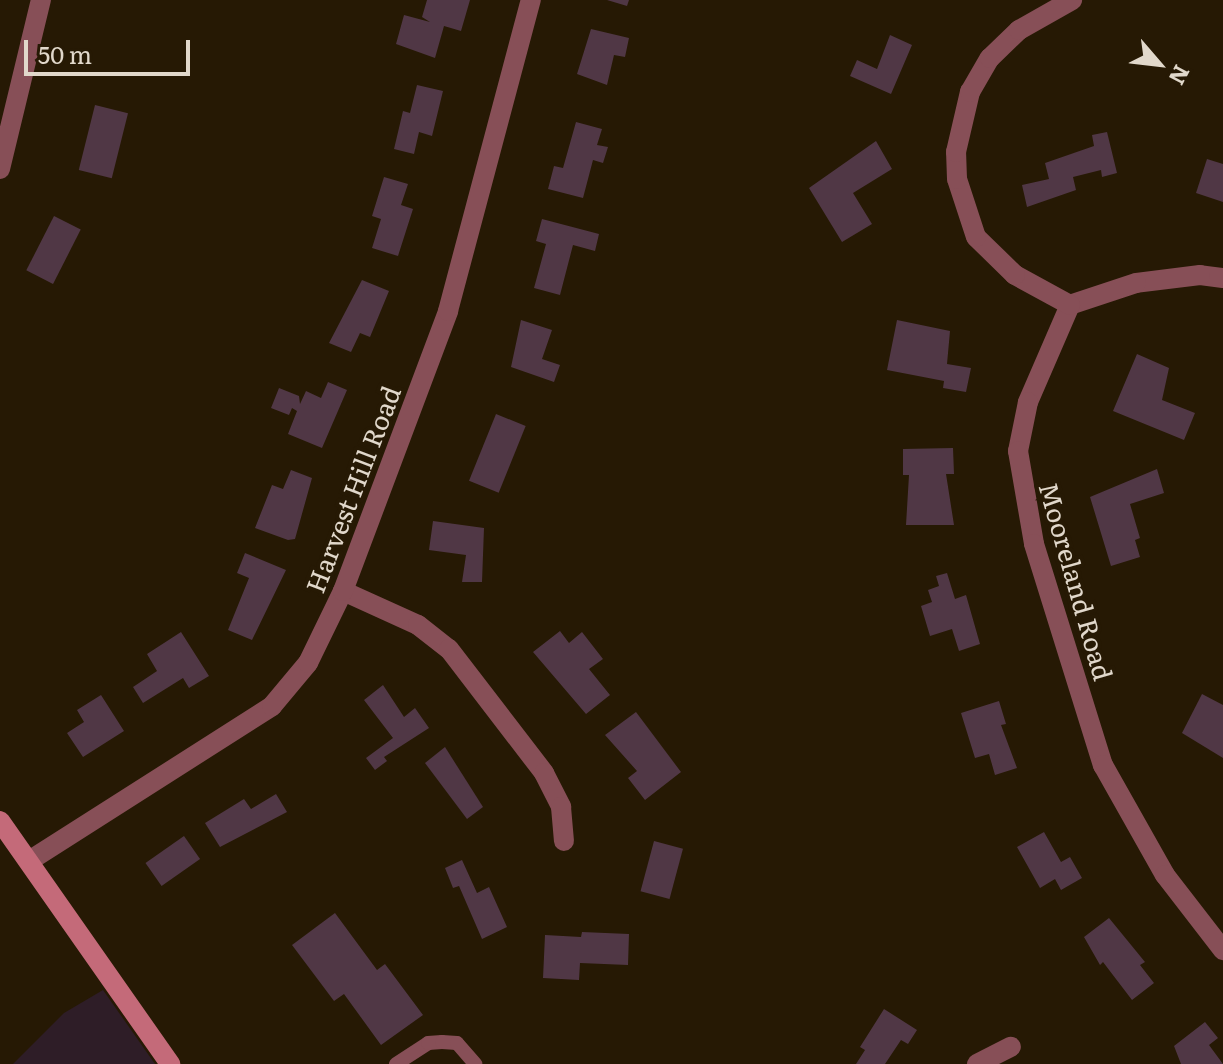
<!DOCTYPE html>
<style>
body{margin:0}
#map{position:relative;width:1223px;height:1064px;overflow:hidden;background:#261904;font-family:Literata,serif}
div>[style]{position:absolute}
.commercial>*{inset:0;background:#2e1d27}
.building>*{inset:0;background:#503745;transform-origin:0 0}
.lane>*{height:14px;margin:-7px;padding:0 7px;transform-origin:7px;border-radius:7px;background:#874f57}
.street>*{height:20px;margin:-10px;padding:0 10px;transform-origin:10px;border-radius:10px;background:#874f57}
.secondary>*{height:20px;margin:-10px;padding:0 10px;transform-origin:10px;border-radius:10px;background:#c46a79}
span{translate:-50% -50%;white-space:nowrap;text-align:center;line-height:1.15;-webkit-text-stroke:8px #261904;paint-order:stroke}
.street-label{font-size:26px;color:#e1d8cb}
.north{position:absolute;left:1119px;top:24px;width:80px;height:80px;-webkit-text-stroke:6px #261904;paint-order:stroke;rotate:118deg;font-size:22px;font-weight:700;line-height:32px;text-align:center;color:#e1d8cb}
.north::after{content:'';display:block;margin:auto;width:28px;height:36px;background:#e1d8cb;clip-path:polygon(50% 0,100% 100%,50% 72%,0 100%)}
.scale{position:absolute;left:24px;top:40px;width:166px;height:36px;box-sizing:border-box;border:4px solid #e1d8cb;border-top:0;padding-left:10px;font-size:24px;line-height:28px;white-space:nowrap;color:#e1d8cb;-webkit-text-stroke:6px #261904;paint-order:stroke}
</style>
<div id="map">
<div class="commercial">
<div style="clip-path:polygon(103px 990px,155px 1064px,13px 1064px,64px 1013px)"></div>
</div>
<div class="building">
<div style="clip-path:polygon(427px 0,470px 0,461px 31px,444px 26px,435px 58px,396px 44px,404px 15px,430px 22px,422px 17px)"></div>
<div style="clip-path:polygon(607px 0,629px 0,627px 6px)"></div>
<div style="clip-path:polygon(591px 29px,629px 38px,625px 57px,614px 55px,607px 85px,577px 74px)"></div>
<div style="clip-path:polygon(890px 35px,912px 45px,891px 94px,850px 76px,857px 60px,877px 69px)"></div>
<div style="clip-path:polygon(417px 85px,443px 91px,432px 136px,419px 132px,414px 154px,394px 149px,403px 111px,410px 113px)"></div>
<div style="left:95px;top:105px;width:34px;height:67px;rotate:14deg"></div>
<div style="clip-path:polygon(576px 122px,602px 129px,597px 145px,608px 147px,603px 163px,593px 160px,583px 198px,548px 189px,554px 166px,563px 168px)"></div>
<div style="clip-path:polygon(1107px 132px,1117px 173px,1102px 177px,1101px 170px,1073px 177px,1076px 190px,1027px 207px,1022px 185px,1049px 179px,1045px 163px,1094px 146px,1092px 135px)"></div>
<div style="clip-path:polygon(876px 141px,892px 169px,853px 193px,872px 224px,842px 242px,809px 188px)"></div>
<div style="clip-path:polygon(1207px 159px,1223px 164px,1223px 202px,1196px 193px)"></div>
<div style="clip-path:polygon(384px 177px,408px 184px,401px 205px,413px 209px,398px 256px,372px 248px,381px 219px,372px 216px)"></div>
<div style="left:54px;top:216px;width:30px;height:61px;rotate:27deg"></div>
<div style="clip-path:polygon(542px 219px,599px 234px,595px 251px,573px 245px,560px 295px,534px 288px,546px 244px,536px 241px)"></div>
<div style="clip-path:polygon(362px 280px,389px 291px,370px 337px,360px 333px,351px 352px,329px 343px)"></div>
<div style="clip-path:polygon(521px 320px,552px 330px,542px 359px,560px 365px,554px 382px,511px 367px)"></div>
<div style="clip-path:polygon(897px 320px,950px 331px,947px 364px,971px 368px,966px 392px,943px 388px,944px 381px,887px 370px)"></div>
<div style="clip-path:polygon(1137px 354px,1169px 368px,1162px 400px,1195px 413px,1184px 440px,1113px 411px)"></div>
<div style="clip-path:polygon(328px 382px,347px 390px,322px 448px,288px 434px,297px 411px,292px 408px,289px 415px,271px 408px,279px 388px,299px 396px,300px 404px,306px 391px,321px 398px)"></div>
<div style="left:496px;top:414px;width:32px;height:72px;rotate:22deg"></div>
<div style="clip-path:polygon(953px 448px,954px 474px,946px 474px,954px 525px,906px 525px,909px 475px,903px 475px,903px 449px)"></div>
<div style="clip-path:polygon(1157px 469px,1164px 493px,1130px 504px,1140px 538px,1135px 540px,1140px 557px,1111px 566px,1090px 497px)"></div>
<div style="clip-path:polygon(291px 470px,312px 478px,295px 539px,288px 540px,255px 528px,272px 485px,283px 489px)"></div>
<div style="clip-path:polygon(433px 521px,484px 528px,482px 582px,462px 582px,466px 555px,429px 550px)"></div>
<div style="clip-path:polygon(245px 553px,286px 570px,252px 640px,228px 630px,249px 578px,237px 573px)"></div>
<div style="clip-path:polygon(947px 573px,955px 599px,966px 595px,980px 644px,959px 651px,952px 629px,930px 636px,921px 606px,932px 602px,928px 590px,939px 586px,936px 576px)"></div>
<div style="clip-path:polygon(560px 631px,569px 643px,582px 632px,603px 659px,589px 669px,610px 695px,586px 714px,533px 652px)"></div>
<div style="clip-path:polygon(181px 632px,209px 676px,189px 688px,183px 678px,143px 703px,133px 687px,157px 671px,147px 654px)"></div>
<div style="clip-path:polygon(383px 685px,404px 717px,415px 708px,429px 728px,384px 757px,387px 761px,375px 770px,366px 758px,393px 738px,364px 700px)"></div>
<div style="clip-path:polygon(1202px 694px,1223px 705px,1223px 758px,1182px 733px)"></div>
<div style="clip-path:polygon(101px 695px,124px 731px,83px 757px,67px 733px,84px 722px,77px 710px)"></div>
<div style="clip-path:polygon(999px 701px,1006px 724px,1001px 725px,1017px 768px,995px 775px,989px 754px,975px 758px,961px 713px)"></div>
<div style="clip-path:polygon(636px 712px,681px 772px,645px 800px,628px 778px,637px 771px,605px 735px)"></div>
<div style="clip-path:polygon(445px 747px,483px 807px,467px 819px,425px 763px)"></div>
<div style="clip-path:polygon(276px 794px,287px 812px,220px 847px,205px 823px,244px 799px,251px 809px)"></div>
<div style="clip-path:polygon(1044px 832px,1061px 862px,1070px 857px,1082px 878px,1061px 890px,1055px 879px,1040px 888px,1017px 847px)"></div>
<div style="left:184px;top:836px;width:28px;height:47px;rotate:55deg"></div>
<div style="left:654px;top:841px;width:30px;height:52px;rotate:15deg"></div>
<div style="clip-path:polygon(462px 860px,477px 893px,489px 887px,507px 927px,482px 939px,459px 886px,453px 888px,445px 868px)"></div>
<div style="clip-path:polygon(335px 913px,377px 970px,385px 964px,423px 1015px,381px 1045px,344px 994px,334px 1001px,292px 945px)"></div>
<div style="clip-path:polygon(1109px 918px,1145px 962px,1140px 965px,1154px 983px,1132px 1000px,1103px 962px,1100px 965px,1084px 937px)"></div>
<div style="clip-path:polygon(582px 932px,629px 934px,628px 965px,580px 963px,579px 980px,543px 978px,545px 935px,581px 937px)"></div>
<div style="clip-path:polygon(884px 1009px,917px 1030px,908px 1044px,901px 1040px,885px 1064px,856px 1064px,865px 1050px,860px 1047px)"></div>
<div style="clip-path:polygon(1205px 1022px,1218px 1038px,1209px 1045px,1223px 1064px,1181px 1064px,1174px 1046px)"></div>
</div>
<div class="lane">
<div style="left:396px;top:1064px;width:38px;rotate:-33deg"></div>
<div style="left:428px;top:1043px;width:14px;rotate:-4deg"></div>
<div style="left:442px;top:1042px;width:15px;rotate:4deg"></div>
<div style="left:457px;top:1043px;width:28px;rotate:49deg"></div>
</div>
<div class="street">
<div style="left:0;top:169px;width:174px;rotate:-76.4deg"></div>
<div style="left:1223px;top:278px;width:23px;rotate:-173deg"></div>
<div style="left:1200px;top:275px;width:64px;rotate:172.9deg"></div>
<div style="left:1136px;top:283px;width:70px;rotate:161.6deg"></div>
<div style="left:1070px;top:305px;width:106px;rotate:113.4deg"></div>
<div style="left:1028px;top:402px;width:50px;rotate:101.5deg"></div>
<div style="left:1018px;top:451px;width:94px;rotate:80.2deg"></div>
<div style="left:1034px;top:544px;width:232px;rotate:72.7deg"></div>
<div style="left:1103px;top:765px;width:126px;rotate:60.6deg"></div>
<div style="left:1165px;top:875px;width:95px;rotate:52.3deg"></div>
<div style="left:1070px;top:305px;width:63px;rotate:-151.4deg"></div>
<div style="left:1015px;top:275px;width:54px;rotate:-135.7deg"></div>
<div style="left:976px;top:237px;width:61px;rotate:-108.1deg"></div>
<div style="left:957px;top:179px;width:27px;rotate:-92deg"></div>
<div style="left:956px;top:152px;width:62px;rotate:-76.9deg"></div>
<div style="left:970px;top:92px;width:39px;rotate:-60deg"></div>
<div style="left:990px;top:58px;width:40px;rotate:-44deg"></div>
<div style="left:1019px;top:30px;width:61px;rotate:-29.5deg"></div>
<div style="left:343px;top:591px;width:82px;rotate:24.4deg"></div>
<div style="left:418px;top:625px;width:39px;rotate:38deg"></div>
<div style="left:449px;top:649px;width:156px;rotate:52.5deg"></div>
<div style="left:544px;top:773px;width:38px;rotate:63deg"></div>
<div style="left:561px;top:807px;width:34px;rotate:85deg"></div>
<div style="left:29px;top:861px;width:288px;rotate:-32.5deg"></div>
<div style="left:272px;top:706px;width:56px;rotate:-50.1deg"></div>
<div style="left:308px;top:663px;width:80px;rotate:-64.1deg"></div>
<div style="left:343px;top:591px;width:299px;rotate:-69.4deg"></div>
<div style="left:448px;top:311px;width:322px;rotate:-75.1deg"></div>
<div style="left:977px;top:1064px;width:38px;rotate:-27deg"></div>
</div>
<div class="secondary">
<div style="left:0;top:821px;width:297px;rotate:55deg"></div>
</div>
<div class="street-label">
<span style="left:352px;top:489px;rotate:-69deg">Harvest Hill Road</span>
<span style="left:1077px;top:581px;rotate:74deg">Mooreland Road</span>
</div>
<div class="north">N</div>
<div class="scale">50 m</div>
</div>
